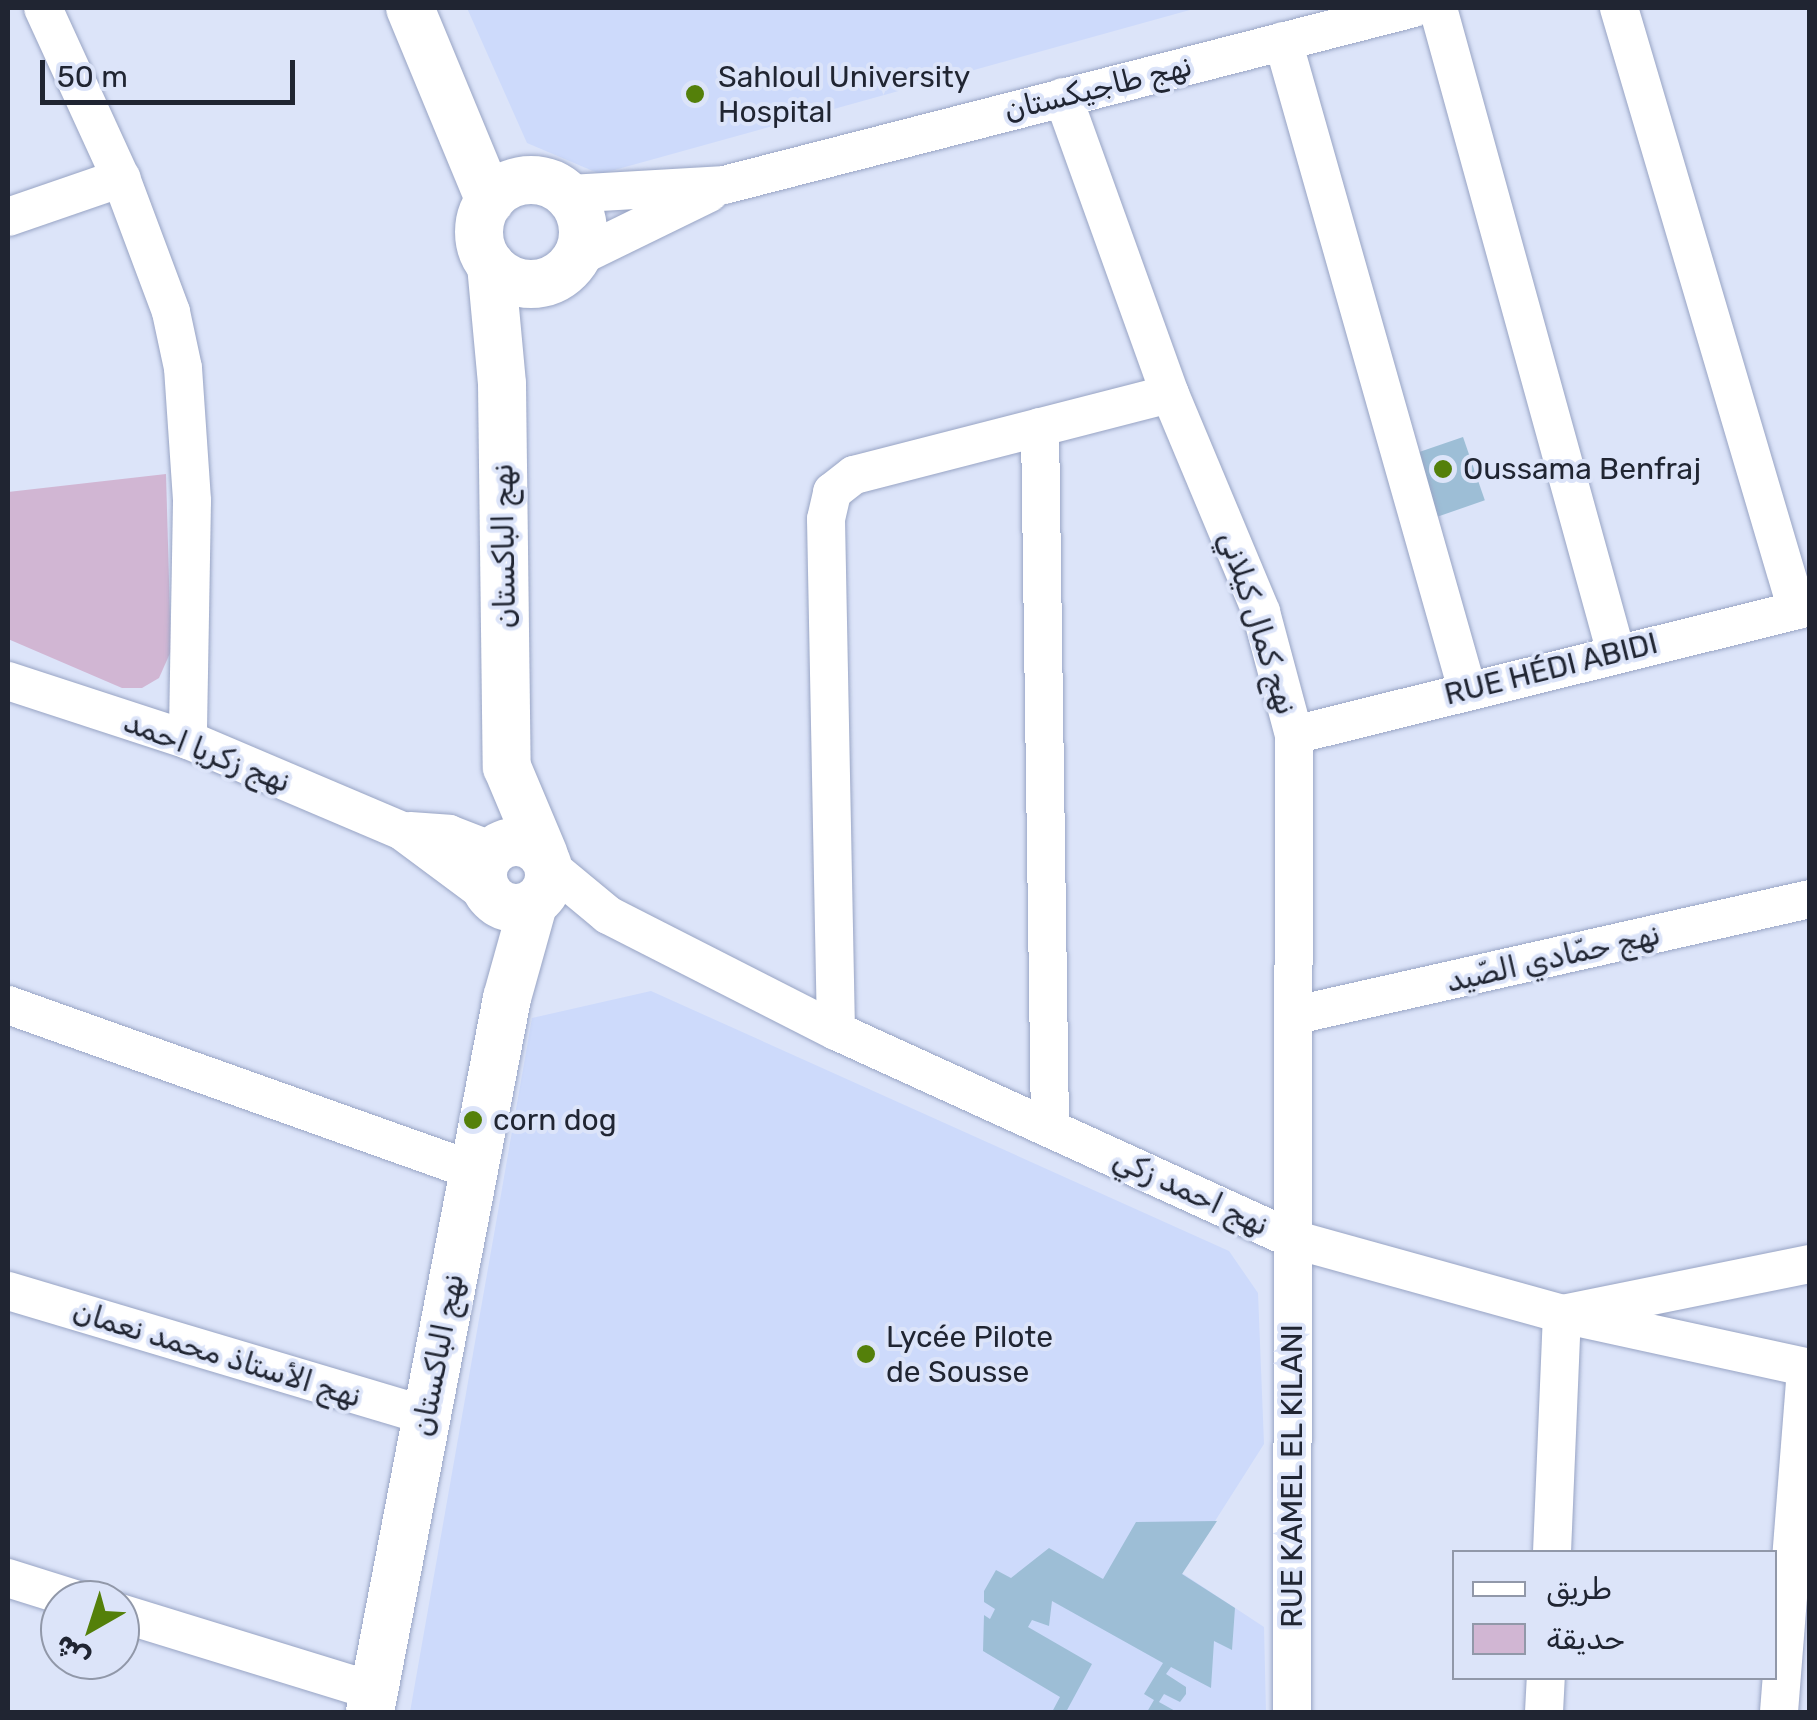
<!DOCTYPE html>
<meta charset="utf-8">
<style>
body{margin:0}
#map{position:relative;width:1817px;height:1720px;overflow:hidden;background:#dce4f9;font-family:Rubik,Cairo,sans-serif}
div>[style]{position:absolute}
.built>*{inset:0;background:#cddafb}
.green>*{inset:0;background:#d1b6d3}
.building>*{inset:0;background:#9dbed6;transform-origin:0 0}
.roads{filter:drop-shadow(0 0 2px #98a4c4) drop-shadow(0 0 2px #98a4c4)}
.minor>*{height:38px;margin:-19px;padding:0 19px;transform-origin:19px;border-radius:19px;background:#fff}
.tertiary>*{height:48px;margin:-24px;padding:0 24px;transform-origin:24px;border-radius:24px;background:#fff}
.tertiary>.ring{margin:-24px;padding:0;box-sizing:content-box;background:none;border:48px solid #fff;border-radius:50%}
.dots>*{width:28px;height:28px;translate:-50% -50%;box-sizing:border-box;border:5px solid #dce4f9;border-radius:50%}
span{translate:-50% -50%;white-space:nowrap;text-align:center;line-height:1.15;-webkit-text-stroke:8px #dce4f9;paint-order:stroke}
.poi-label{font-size:30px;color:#202532}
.left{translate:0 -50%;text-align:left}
.street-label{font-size:30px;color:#202532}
.frame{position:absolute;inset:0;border:10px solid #202532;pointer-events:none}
.legend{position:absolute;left:1452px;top:1550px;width:325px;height:130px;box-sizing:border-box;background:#dce4f9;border:2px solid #9198a9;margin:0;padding:12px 18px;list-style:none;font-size:30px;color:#202532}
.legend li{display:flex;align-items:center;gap:20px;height:50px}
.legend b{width:50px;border:2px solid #9198a9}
.north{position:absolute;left:40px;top:1580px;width:100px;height:100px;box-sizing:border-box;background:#dce4f9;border:2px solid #9198a9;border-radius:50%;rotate:219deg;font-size:28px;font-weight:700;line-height:40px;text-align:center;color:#202532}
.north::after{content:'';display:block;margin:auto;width:35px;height:45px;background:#54800a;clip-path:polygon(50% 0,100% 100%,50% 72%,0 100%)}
.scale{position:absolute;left:40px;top:60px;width:255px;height:45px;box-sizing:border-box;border:5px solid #202532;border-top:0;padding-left:12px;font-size:30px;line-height:35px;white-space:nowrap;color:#202532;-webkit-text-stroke:8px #dce4f9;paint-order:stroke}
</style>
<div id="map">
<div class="built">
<div style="clip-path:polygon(467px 8px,1197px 8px,600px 174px,527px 143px)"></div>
<div style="clip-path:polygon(651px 991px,1229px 1251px,1258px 1293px,1264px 1444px,1182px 1573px,1264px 1627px,1266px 1712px,410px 1712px,532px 1018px)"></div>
</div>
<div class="green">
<div style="clip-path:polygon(166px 474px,171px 651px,159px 678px,142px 688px,122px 688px,8px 639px,8px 492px)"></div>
</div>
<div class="building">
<div style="left:1463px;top:437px;width:67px;height:57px;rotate:71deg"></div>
<div style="clip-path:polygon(1217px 1521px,1182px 1574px,1235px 1608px,1232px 1650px,1214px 1641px,1211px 1688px,1171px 1667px,1166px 1674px,1186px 1687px,1186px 1694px,1180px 1702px,1164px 1694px,1159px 1702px,1177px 1712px,1147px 1712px,1154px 1700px,1144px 1694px,1163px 1663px,1052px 1601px,1049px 1626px,1032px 1620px,1028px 1627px,1092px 1664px,1066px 1712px,1052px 1712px,1060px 1697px,983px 1651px,984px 1615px,990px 1619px,995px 1609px,984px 1602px,984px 1591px,996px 1570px,1011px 1578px,1049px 1548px,1103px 1579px,1136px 1522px)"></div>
</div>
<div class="roads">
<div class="minor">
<div style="left:43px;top:8px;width:187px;rotate:65.4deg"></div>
<div style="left:121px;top:178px;width:143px;rotate:69.5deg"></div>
<div style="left:171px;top:312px;width:57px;rotate:77.9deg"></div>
<div style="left:183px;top:368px;width:133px;rotate:86.1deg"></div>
<div style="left:192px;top:501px;width:239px;rotate:91deg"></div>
<div style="left:1438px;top:8px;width:669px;rotate:74.57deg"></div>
<div style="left:1619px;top:8px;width:628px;rotate:73.53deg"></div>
<div style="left:1283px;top:41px;width:674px;rotate:74.15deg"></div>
<div style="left:1063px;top:97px;width:316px;rotate:70.2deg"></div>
<div style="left:1170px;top:394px;width:236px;rotate:67.3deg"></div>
<div style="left:1261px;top:612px;width:127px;rotate:75deg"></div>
<div style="left:1294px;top:735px;width:977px;rotate:90.12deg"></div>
<div style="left:567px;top:194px;width:157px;rotate:-3.3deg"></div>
<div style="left:724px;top:185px;width:712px;rotate:-14.39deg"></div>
<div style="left:8px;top:217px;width:120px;rotate:-19deg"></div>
<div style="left:578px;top:257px;width:146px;rotate:-26deg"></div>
<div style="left:1040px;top:427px;width:701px;rotate:89.18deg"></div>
<div style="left:8px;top:681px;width:189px;rotate:18.1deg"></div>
<div style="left:188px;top:740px;width:233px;rotate:23deg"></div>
<div style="left:402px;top:831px;width:111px;rotate:36.6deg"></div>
<div style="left:1294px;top:735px;width:532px;rotate:-13.93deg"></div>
<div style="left:410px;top:831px;width:39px;rotate:4deg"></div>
<div style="left:449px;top:834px;width:47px;rotate:21.1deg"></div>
<div style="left:549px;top:866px;width:77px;rotate:39.7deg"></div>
<div style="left:608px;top:915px;width:256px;rotate:27deg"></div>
<div style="left:836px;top:1031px;width:501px;rotate:24.52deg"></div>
<div style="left:1292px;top:1239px;width:280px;rotate:15.5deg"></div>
<div style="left:1562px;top:1314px;width:254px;rotate:12.3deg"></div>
<div style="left:8px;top:1005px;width:495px;rotate:19.6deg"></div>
<div style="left:1296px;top:1015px;width:527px;rotate:-12.72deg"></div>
<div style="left:836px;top:1031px;width:512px;rotate:-91.12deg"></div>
<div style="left:826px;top:519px;width:28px;rotate:-77deg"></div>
<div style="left:832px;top:492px;width:28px;rotate:-38deg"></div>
<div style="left:854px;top:475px;width:326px;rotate:-14.4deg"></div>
<div style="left:8px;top:1291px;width:437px;rotate:16.6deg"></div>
<div style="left:1552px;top:1552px;width:238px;rotate:-87.6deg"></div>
<div style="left:1562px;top:1314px;width:253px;rotate:-11.4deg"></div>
<div style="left:8px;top:1578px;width:73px;rotate:17.4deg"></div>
<div style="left:120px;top:1613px;width:266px;rotate:17.1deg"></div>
<div style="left:1544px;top:1712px;width:34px;rotate:-87deg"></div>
<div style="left:1779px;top:1712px;width:346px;rotate:-85.5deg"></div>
</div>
<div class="tertiary">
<div style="left:410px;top:8px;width:209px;rotate:67.5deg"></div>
<div class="ring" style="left:479px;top:180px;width:56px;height:56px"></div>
<div style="left:491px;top:265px;width:120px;rotate:84.7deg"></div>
<div style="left:502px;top:384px;width:383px;rotate:89.3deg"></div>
<div style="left:507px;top:767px;width:95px;rotate:67.2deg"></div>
<div class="ring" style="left:483px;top:842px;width:18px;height:18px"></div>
<div style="left:370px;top:1712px;width:727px;rotate:-79.14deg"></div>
<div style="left:507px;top:998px;width:97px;rotate:-74.4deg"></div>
</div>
</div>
<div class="dots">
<div style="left:695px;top:94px;background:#54800a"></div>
<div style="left:1443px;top:469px;background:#54800a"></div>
<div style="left:473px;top:1120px;background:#54800a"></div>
<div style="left:866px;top:1354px;background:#54800a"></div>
</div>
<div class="poi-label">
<span class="left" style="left:718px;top:94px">Sahloul University<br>Hospital</span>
<span class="left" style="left:1463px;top:469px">Oussama Benfraj</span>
<span class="left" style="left:493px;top:1120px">corn dog</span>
<span class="left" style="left:886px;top:1354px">Lycée Pilote<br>de Sousse</span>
</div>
<div class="street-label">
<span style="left:1098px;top:88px;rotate:-14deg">نهج طاجيكستان</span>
<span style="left:504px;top:546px;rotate:-91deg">نهج الباكستان</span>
<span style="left:1258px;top:623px;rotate:72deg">نهج كمال كيلاني</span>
<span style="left:1551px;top:669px;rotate:-14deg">RUE HÉDI ABIDI</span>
<span style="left:207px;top:752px;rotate:21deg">نهج زكريا احمد</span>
<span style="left:1553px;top:958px;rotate:-13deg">نهج حمّادي الصّيد</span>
<span style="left:1191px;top:1192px;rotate:25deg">نهج احمد زكي</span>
<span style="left:217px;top:1354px;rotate:17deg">نهج الأستاذ محمد نعمان</span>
<span style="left:438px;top:1355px;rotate:-79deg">نهج الباكستان</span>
<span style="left:1292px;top:1476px;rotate:-90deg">RUE KAMEL EL KILANI</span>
</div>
<div class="frame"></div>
<ul class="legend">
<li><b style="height:12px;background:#fff"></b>طريق</li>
<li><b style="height:28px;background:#d1b6d3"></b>حديقة</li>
</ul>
<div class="north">ش</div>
<div class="scale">50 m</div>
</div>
